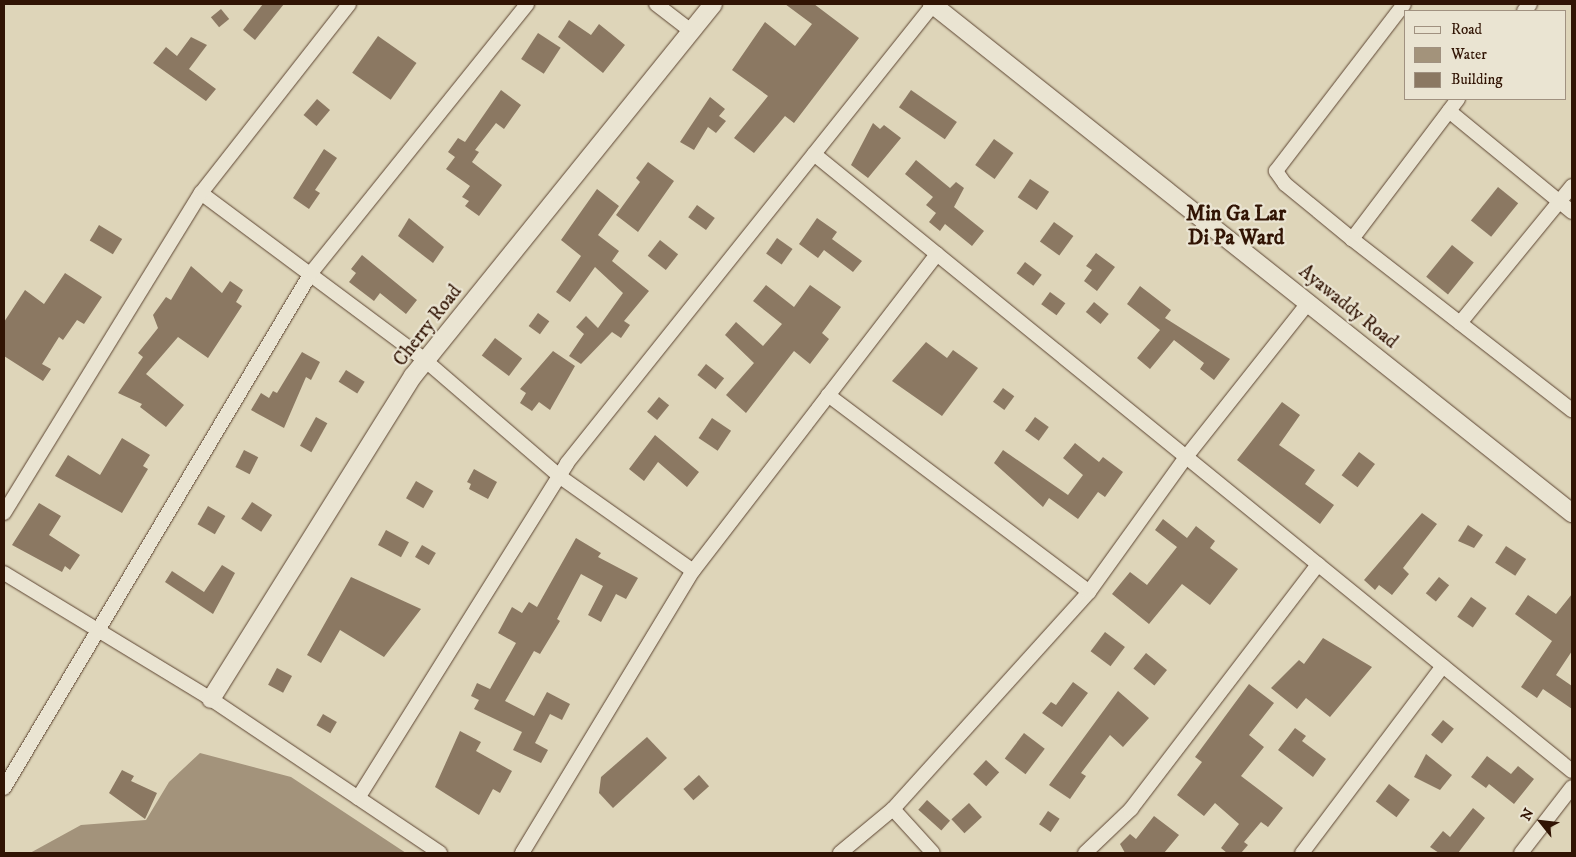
<!DOCTYPE html>
<style>
body{margin:0}
#map{position:relative;width:1576px;height:857px;overflow:hidden;background:#ded5b9;font-family:"IM FELL DW Pica",serif}
div>[style]{position:absolute}
.water>*{inset:0;background:#a3937b}
.building>*{inset:0;background:#8b7862;transform-origin:0 0}
.roads{filter:drop-shadow(0 0 1px #5c4431) drop-shadow(0 0 1px #5c4431)}
.minor>*{height:14px;margin:-7px;padding:0 7px;transform-origin:7px;border-radius:7px;background:#eae4d2}
.tertiary>*{height:18px;margin:-9px;padding:0 9px;transform-origin:9px;border-radius:9px;background:#eae4d2}
span{translate:-50% -50%;white-space:nowrap;text-align:center;line-height:1.15;-webkit-text-stroke:4.5px #eae4d2;paint-order:stroke}
.street-label{font-size:19px;color:#311404}
.quarter-label{font-size:21px;color:#311404;font-weight:700}
.frame{position:absolute;inset:0;border:5px solid #311404;pointer-events:none}
.legend{position:absolute;left:1404px;top:10px;width:162px;height:90px;box-sizing:border-box;background:#eae4d2;border:1px solid #a09180;margin:0;padding:6px 9px;list-style:none;font-size:15px;color:#311404}
.legend li{display:flex;align-items:center;gap:10px;height:25px}
.legend b{width:25px;border:1px solid #a09180}
.north{position:absolute;left:1516px;top:797px;width:50px;height:50px;-webkit-text-stroke:4px #eae4d2;paint-order:stroke;rotate:299deg;font-size:14px;font-weight:700;line-height:20px;text-align:center;color:#311404}
.north::after{content:'';display:block;margin:auto;width:18px;height:22px;background:#311404;clip-path:polygon(50% 0,100% 100%,50% 72%,0 100%)}
</style>
<div id="map">
<div class="water">
<div style="clip-path:polygon(200px 753px,291px 777px,406px 853px,30px 853px,81px 825px,146px 820px,169px 782px)"></div>
</div>
<div class="building">
<div style="clip-path:polygon(263px 4px,284px 4px,255px 40px,243px 30px)"></div>
<div style="clip-path:polygon(785px 4px,814px 4px,859px 38px,794px 123px,785px 116px,754px 153px,734px 138px,768px 96px,732px 70px,765px 22px,795px 46px,812px 24px)"></div>
<div style="left:221px;top:9px;width:13px;height:13px;rotate:51deg"></div>
<div style="clip-path:polygon(569px 20px,591px 35px,599px 24px,625px 45px,603px 73px,558px 37px)"></div>
<div style="left:538px;top:33px;width:27px;height:31px;rotate:33deg"></div>
<div style="left:378px;top:36px;width:47px;height:45px;rotate:35deg"></div>
<div style="clip-path:polygon(191px 37px,207px 45px,189px 69px,216px 89px,206px 101px,153px 63px,166px 47px,177px 56px)"></div>
<div style="clip-path:polygon(501px 90px,521px 105px,504px 129px,496px 123px,475px 150px,479px 152px,472px 162px,502px 185px,479px 216px,465px 206px,469px 201px,462px 197px,470px 186px,446px 169px,455px 157px,448px 152px,458px 138px,465px 142px)"></div>
<div style="left:911px;top:90px;width:56px;height:21px;rotate:35deg"></div>
<div style="clip-path:polygon(710px 97px,725px 109px,719px 116px,726px 121px,716px 133px,708px 127px,694px 150px,680px 142px)"></div>
<div style="left:317px;top:99px;width:17px;height:21px;rotate:40deg"></div>
<div style="clip-path:polygon(873px 123px,880px 129px,884px 125px,901px 138px,868px 178px,851px 165px)"></div>
<div style="left:994px;top:139px;width:24px;height:32px;rotate:36deg"></div>
<div style="clip-path:polygon(324px 149px,337px 158px,315px 190px,320px 193px,309px 209px,293px 198px)"></div>
<div style="clip-path:polygon(916px 160px,950px 188px,956px 182px,964px 188px,954px 207px,984px 231px,972px 246px,945px 224px,940px 231px,929px 222px,936px 213px,926px 205px,933px 197px,905px 174px)"></div>
<div style="clip-path:polygon(648px 162px,674px 181px,638px 232px,616px 215px,640px 182px,636px 178px)"></div>
<div style="left:1030px;top:179px;width:23px;height:22px;rotate:34deg"></div>
<div style="left:1498px;top:187px;width:26px;height:43px;rotate:39deg"></div>
<div style="clip-path:polygon(597px 189px,619px 206px,598px 235px,619px 251px,612px 261px,649px 291px,624px 321px,630px 325px,621px 338px,612px 332px,581px 364px,569px 356px,584px 334px,576px 327px,586px 316px,598px 328px,623px 293px,595px 267px,570px 302px,556px 292px,581px 256px,561px 240px)"></div>
<div style="left:697px;top:205px;width:22px;height:15px;rotate:36deg"></div>
<div style="clip-path:polygon(409px 218px,444px 247px,433px 263px,398px 236px)"></div>
<div style="clip-path:polygon(817px 218px,837px 232px,832px 239px,862px 261px,853px 272px,824px 250px,818px 258px,799px 244px)"></div>
<div style="left:1054px;top:222px;width:24px;height:24px;rotate:36deg"></div>
<div style="left:99px;top:225px;width:27px;height:18px;rotate:31deg"></div>
<div style="left:777px;top:238px;width:19px;height:19px;rotate:35deg"></div>
<div style="left:660px;top:240px;width:23px;height:20px;rotate:38deg"></div>
<div style="left:1452px;top:245px;width:28px;height:41px;rotate:39deg"></div>
<div style="clip-path:polygon(1096px 253px,1115px 267px,1097px 291px,1084px 281px,1092px 270px,1086px 266px)"></div>
<div style="clip-path:polygon(362px 255px,417px 300px,406px 314px,380px 293px,374px 301px,349px 282px,356px 273px,351px 269px)"></div>
<div style="left:1025px;top:262px;width:21px;height:14px;rotate:37deg"></div>
<div style="clip-path:polygon(191px 266px,222px 293px,230px 281px,243px 290px,236px 302px,242px 306px,208px 358px,178px 337px,146px 374px,184px 405px,166px 427px,140px 407px,142px 404px,118px 393px,143px 357px,138px 353px,158px 328px,153px 315px,166px 297px,171px 300px)"></div>
<div style="clip-path:polygon(65px 273px,102px 297px,84px 324px,77px 320px,63px 340px,59px 337px,42px 364px,51px 369px,43px 381px,4px 356px,4px 322px,25px 290px,44px 304px)"></div>
<div style="clip-path:polygon(766px 285px,794px 307px,810px 285px,841px 307px,822px 333px,829px 339px,810px 364px,794px 351px,746px 413px,726px 395px,754px 363px,725px 335px,736px 322px,763px 346px,782px 324px,753px 301px)"></div>
<div style="clip-path:polygon(1140px 286px,1171px 310px,1165px 318px,1230px 359px,1214px 380px,1200px 369px,1204px 363px,1174px 340px,1150px 369px,1137px 358px,1160px 330px,1127px 304px)"></div>
<div style="left:1050px;top:292px;width:19px;height:15px;rotate:36deg"></div>
<div style="left:1094px;top:302px;width:19px;height:13px;rotate:39deg"></div>
<div style="left:538px;top:313px;width:14px;height:16px;rotate:36deg"></div>
<div style="left:495px;top:338px;width:34px;height:22px;rotate:37deg"></div>
<div style="clip-path:polygon(926px 342px,947px 358px,953px 350px,978px 368px,942px 416px,892px 381px)"></div>
<div style="clip-path:polygon(553px 351px,575px 366px,550px 410px,539px 402px,532px 411px,520px 403px,526px 393px,520px 389px)"></div>
<div style="clip-path:polygon(302px 352px,320px 362px,311px 380px,306px 377px,284px 428px,251px 410px,261px 393px,269px 398px,273px 391px,277px 393px)"></div>
<div style="left:706px;top:364px;width:23px;height:14px;rotate:38deg"></div>
<div style="left:346px;top:370px;width:22px;height:14px;rotate:32deg"></div>
<div style="left:1003px;top:388px;width:14px;height:17px;rotate:36deg"></div>
<div style="left:659px;top:397px;width:13px;height:19px;rotate:39deg"></div>
<div style="clip-path:polygon(1282px 402px,1300px 415px,1279px 445px,1315px 470px,1305px 484px,1334px 505px,1320px 524px,1237px 460px)"></div>
<div style="left:316px;top:417px;width:13px;height:33px;rotate:29deg"></div>
<div style="left:1035px;top:417px;width:17px;height:17px;rotate:36deg"></div>
<div style="left:712px;top:418px;width:23px;height:24px;rotate:34deg"></div>
<div style="clip-path:polygon(655px 435px,699px 472px,687px 487px,658px 462px,644px 481px,629px 469px)"></div>
<div style="clip-path:polygon(122px 438px,150px 455px,143px 466px,148px 469px,122px 513px,55px 476px,68px 455px,100px 475px)"></div>
<div style="clip-path:polygon(1075px 443px,1099px 462px,1103px 457px,1123px 472px,1105px 497px,1098px 492px,1078px 519px,1049px 498px,1043px 507px,994px 463px,1003px 450px,1068px 495px,1083px 475px,1063px 458px)"></div>
<div style="left:244px;top:450px;width:16px;height:19px;rotate:27deg"></div>
<div style="left:1359px;top:452px;width:20px;height:29px;rotate:37deg"></div>
<div style="clip-path:polygon(474px 469px,497px 482px,488px 499px,469px 489px,471px 484px,467px 482px)"></div>
<div style="left:416px;top:481px;width:20px;height:20px;rotate:30deg"></div>
<div style="left:252px;top:502px;width:24px;height:20px;rotate:33deg"></div>
<div style="clip-path:polygon(39px 503px,61px 516px,49px 535px,80px 555px,70px 570px,65px 566px,62px 572px,12px 545px)"></div>
<div style="left:208px;top:506px;width:20px;height:21px;rotate:30deg"></div>
<div style="clip-path:polygon(1422px 513px,1437px 524px,1403px 568px,1409px 574px,1392px 595px,1379px 585px,1375px 590px,1364px 580px)"></div>
<div style="clip-path:polygon(1163px 519px,1187px 538px,1196px 526px,1215px 541px,1210px 548px,1238px 569px,1210px 605px,1182px 584px,1149px 624px,1112px 594px,1130px 572px,1147px 585px,1177px 547px,1155px 530px)"></div>
<div style="clip-path:polygon(1468px 525px,1483px 535px,1474px 548px,1458px 541px)"></div>
<div style="left:386px;top:530px;width:26px;height:17px;rotate:28deg"></div>
<div style="clip-path:polygon(576px 538px,601px 553px,598px 557px,638px 578px,626px 599px,616px 594px,601px 622px,588px 615px,603px 586px,581px 574px,557px 619px,560px 621px,540px 654px,534px 651px,505px 701px,534px 716px,547px 692px,570px 704px,562px 720px,550px 714px,535px 743px,548px 750px,541px 763px,513px 750px,522px 732px,474px 709px,479px 700px,471px 696px,477px 683px,490px 689px,516px 643px,498px 633px,512px 607px,522px 613px,529px 602px,537px 607px)"></div>
<div style="left:422px;top:545px;width:16px;height:14px;rotate:30deg"></div>
<div style="left:1506px;top:546px;width:24px;height:20px;rotate:33deg"></div>
<div style="clip-path:polygon(222px 565px,235px 573px,213px 614px,165px 582px,172px 571px,204px 592px)"></div>
<div style="clip-path:polygon(351px 577px,421px 609px,384px 657px,340px 630px,321px 663px,307px 655px)"></div>
<div style="left:1439px;top:577px;width:13px;height:21px;rotate:39deg"></div>
<div style="clip-path:polygon(1572px 594px,1572px 651px,1556px 675px,1572px 686px,1572px 709px,1543px 689px,1537px 698px,1521px 687px,1552px 641px,1515px 614px,1528px 595px,1556px 614px)"></div>
<div style="left:1471px;top:597px;width:19px;height:24px;rotate:35deg"></div>
<div style="left:1105px;top:632px;width:25px;height:24px;rotate:37deg"></div>
<div style="clip-path:polygon(1323px 638px,1372px 667px,1330px 717px,1306px 698px,1297px 709px,1271px 688px,1299px 660px,1304px 664px)"></div>
<div style="left:1146px;top:653px;width:27px;height:20px;rotate:39deg"></div>
<div style="left:277px;top:668px;width:17px;height:19px;rotate:28deg"></div>
<div style="clip-path:polygon(1073px 682px,1088px 693px,1062px 727px,1042px 713px,1051px 702px,1056px 705px)"></div>
<div style="clip-path:polygon(1249px 684px,1274px 703px,1249px 735px,1264px 747px,1241px 776px,1283px 808px,1268px 827px,1261px 822px,1244px 842px,1248px 845px,1241px 853px,1227px 853px,1221px 848px,1239px 824px,1215px 803px,1204px 816px,1177px 795px,1202px 762px,1195px 757px)"></div>
<div style="clip-path:polygon(1118px 691px,1149px 718px,1123px 747px,1110px 735px,1081px 773px,1086px 776px,1070px 799px,1049px 785px)"></div>
<div style="left:323px;top:714px;width:16px;height:13px;rotate:30deg"></div>
<div style="left:1443px;top:720px;width:14px;height:19px;rotate:39deg"></div>
<div style="clip-path:polygon(1295px 728px,1306px 736px,1302px 741px,1326px 759px,1313px 777px,1278px 750px)"></div>
<div style="clip-path:polygon(460px 731px,481px 742px,476px 751px,512px 771px,500px 793px,493px 789px,479px 815px,435px 787px)"></div>
<div style="left:1024px;top:733px;width:26px;height:32px;rotate:37deg"></div>
<div style="clip-path:polygon(647px 737px,667px 758px,613px 808px,599px 793px,601px 777px)"></div>
<div style="clip-path:polygon(1426px 754px,1452px 775px,1440px 790px,1414px 777px)"></div>
<div style="clip-path:polygon(1487px 756px,1511px 774px,1518px 766px,1534px 779px,1514px 804px,1489px 784px,1486px 788px,1471px 777px)"></div>
<div style="left:986px;top:760px;width:18px;height:19px;rotate:43deg"></div>
<div style="clip-path:polygon(122px 770px,134px 776px,131px 781px,157px 793px,145px 819px,109px 793px)"></div>
<div style="left:699px;top:775px;width:15px;height:21px;rotate:48deg"></div>
<div style="left:1389px;top:784px;width:26px;height:22px;rotate:37deg"></div>
<div style="left:927px;top:800px;width:31px;height:13px;rotate:42deg"></div>
<div style="left:969px;top:803px;width:19px;height:24px;rotate:47deg"></div>
<div style="clip-path:polygon(1473px 808px,1485px 818px,1458px 853px,1439px 853px,1430px 847px,1443px 831px,1450px 837px)"></div>
<div style="left:1048px;top:811px;width:14px;height:16px;rotate:34deg"></div>
<div style="clip-path:polygon(1154px 816px,1179px 835px,1164px 853px,1125px 853px,1120px 844px,1130px 834px,1136px 839px)"></div>
</div>
<div class="roads">
<div class="minor">
<div style="left:656px;top:4px;width:44px;rotate:37.6deg"></div>
<div style="left:1524px;top:11px;width:9px;rotate:-49deg"></div>
<div style="left:1458px;top:99px;width:176px;rotate:127.1deg"></div>
<div style="left:1352px;top:239px;width:279px;rotate:37.9deg"></div>
<div style="left:1449px;top:111px;width:159px;rotate:39.4deg"></div>
<div style="left:814px;top:154px;width:977px;rotate:39.15deg"></div>
<div style="left:201px;top:193px;width:281px;rotate:36.7deg"></div>
<div style="left:426px;top:361px;width:176px;rotate:40.8deg"></div>
<div style="left:559px;top:476px;width:164px;rotate:35.3deg"></div>
<div style="left:1352px;top:239px;width:87px;rotate:-140.6deg"></div>
<div style="left:1285px;top:184px;width:16px;rotate:-125deg"></div>
<div style="left:1276px;top:171px;width:210px;rotate:-52.5deg"></div>
<div style="left:1460px;top:323px;width:177px;rotate:-50.7deg"></div>
<div style="left:828px;top:395px;width:327px;rotate:37deg"></div>
<div style="left:4px;top:513px;width:376px;rotate:-58.4deg"></div>
<div style="left:201px;top:193px;width:240px;rotate:-51.9deg"></div>
<div style="left:4px;top:573px;width:242px;rotate:31.3deg"></div>
<div style="left:211px;top:699px;width:276px;rotate:33.9deg"></div>
<div style="left:4px;top:788px;width:600px;rotate:-59.2deg"></div>
<div style="left:311px;top:273px;width:345px;rotate:-51.2deg"></div>
<div style="left:358px;top:798px;width:395px;rotate:-58deg"></div>
<div style="left:567px;top:463px;width:586px;rotate:-51.37deg"></div>
<div style="left:893px;top:809px;width:59px;rotate:47.7deg"></div>
<div style="left:522px;top:853px;width:330px;rotate:-58.8deg"></div>
<div style="left:693px;top:571px;width:400px;rotate:-52.4deg"></div>
<div style="left:840px;top:853px;width:69px;rotate:-39.7deg"></div>
<div style="left:893px;top:809px;width:292px;rotate:-47.9deg"></div>
<div style="left:1089px;top:592px;width:166px;rotate:-54.3deg"></div>
<div style="left:1186px;top:457px;width:198px;rotate:-51.6deg"></div>
<div style="left:1085px;top:853px;width:64px;rotate:-43.7deg"></div>
<div style="left:1131px;top:809px;width:308px;rotate:-52.6deg"></div>
<div style="left:1302px;top:853px;width:234px;rotate:-53deg"></div>
<div style="left:1521px;top:853px;width:83px;rotate:-52.3deg"></div>
</div>
<div class="tertiary">
<div style="left:932px;top:4px;width:818px;rotate:38.5deg"></div>
<div style="left:211px;top:699px;width:381px;rotate:-58deg"></div>
<div style="left:413px;top:376px;width:478px;rotate:-51.1deg"></div>
</div>
</div>
<div class="street-label">
<span style="left:1348px;top:307px;rotate:39deg">Ayawaddy Road</span>
<span style="left:428px;top:326px;rotate:-52deg">Cherry Road</span>
</div>
<div class="quarter-label">
<span style="left:1236px;top:226px">Min Ga Lar<br>Di Pa Ward</span>
</div>
<div class="frame"></div>
<ul class="legend">
<li><b style="height:6px;background:#eae4d2"></b>Road</li>
<li><b style="height:14px;background:#a3937b"></b>Water</li>
<li><b style="height:14px;background:#8b7862"></b>Building</li>
</ul>
<div class="north">N</div>
</div>
